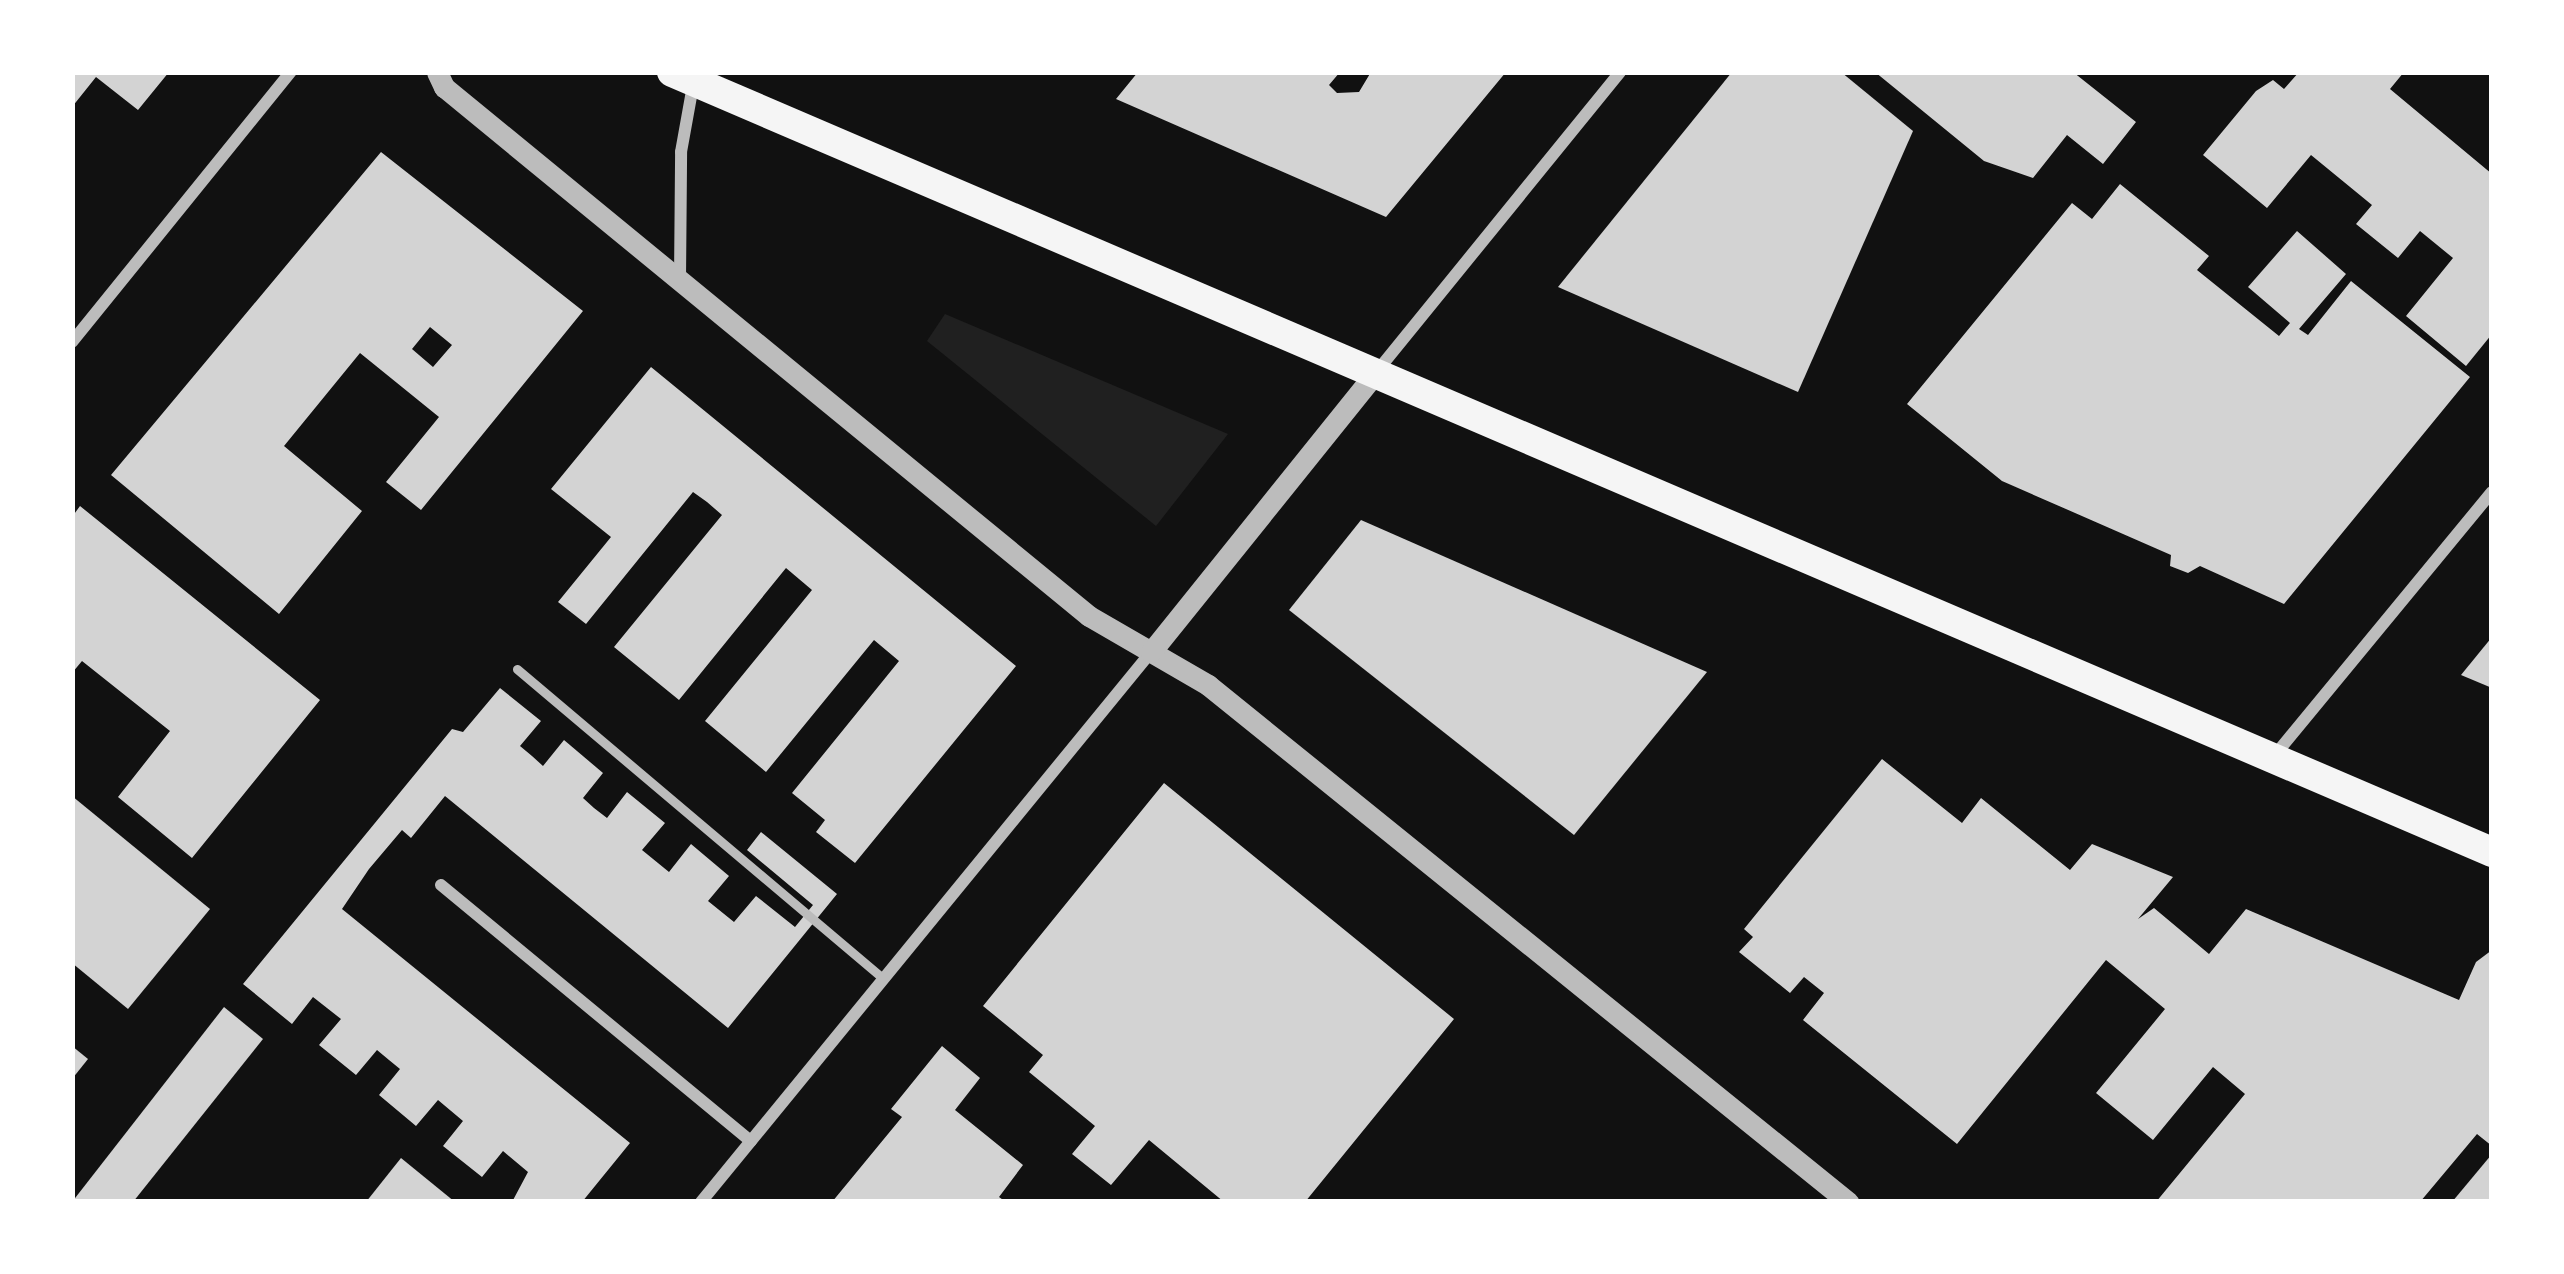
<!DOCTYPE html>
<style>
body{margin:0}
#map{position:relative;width:2564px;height:1274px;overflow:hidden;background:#111;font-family:Manrope,sans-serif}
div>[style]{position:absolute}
.green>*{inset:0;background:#202020}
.building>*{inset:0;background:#d3d3d3}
.service>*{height:9px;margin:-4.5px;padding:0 4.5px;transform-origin:4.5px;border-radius:4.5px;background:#bcbcbc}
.minor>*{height:12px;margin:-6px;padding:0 6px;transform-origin:6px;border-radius:6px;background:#bcbcbc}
.tertiary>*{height:21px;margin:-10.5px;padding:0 10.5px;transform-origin:10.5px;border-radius:10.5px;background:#bcbcbc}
.primary>*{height:30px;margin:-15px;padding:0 15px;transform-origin:15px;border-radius:15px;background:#f5f5f5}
span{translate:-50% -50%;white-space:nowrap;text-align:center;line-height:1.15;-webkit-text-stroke:10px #fff;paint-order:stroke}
.frame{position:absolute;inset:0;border:75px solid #fff;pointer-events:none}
</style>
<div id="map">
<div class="green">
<div style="clip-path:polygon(945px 314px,1228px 434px,1156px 526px,927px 341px)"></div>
</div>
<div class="building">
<div style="clip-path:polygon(72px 72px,169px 72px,138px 110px,96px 77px,72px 107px)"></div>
<div style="clip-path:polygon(1138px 72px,1340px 72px,1329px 85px,1337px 93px,1359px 92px,1371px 72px,1506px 72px,1386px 217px,1116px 99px)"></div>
<div style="clip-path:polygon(1732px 72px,1841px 72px,1913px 131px,1798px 392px,1558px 287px)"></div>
<div style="clip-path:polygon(1875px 72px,2073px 72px,2136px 122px,2103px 164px,2067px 135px,2033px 178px,1984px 161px)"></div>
<div style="clip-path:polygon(2299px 72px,2404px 72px,2390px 89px,2492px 174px,2492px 334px,2466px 366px,2406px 316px,2453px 258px,2420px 231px,2398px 258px,2356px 224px,2372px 205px,2311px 155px,2267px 208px,2203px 155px,2256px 91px,2273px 80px,2284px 89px)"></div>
<div style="clip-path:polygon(evenodd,381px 152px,583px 311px,421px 510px,386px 482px,439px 417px,360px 353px,284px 446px,362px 511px,279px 614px,111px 475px,381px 152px,430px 327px,452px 345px,433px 367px,412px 349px,430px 327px)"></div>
<div style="clip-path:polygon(2120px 184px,2209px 256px,2197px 270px,2279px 336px,2290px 323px,2248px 287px,2297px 231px,2346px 274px,2299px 329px,2308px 335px,2351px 281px,2470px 377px,2284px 604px,2200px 566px,2188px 573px,2170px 566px,2171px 555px,2002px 481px,1907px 404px,2072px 203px,2092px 219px)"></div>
<div style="clip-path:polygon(651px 367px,1016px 666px,855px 863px,816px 832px,825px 820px,792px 793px,899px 661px,874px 640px,766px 772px,705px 721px,812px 590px,786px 568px,679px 700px,614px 647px,722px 515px,707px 502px,693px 492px,586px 624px,558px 602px,611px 537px,551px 489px)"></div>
<div style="clip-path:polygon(80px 506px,320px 700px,192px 858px,118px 797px,170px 731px,82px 661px,72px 673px,72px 517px)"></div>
<div style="clip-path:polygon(1361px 520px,1707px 672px,1574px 835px,1289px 610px)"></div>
<div style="clip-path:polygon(2492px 637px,2492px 688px,2461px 675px)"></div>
<div style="clip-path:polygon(500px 688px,541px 721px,520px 746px,532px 756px,543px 766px,564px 740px,603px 773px,583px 798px,594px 808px,607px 818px,627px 792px,665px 823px,642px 850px,669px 872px,691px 844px,729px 876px,708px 901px,734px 922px,756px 896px,795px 927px,813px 905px,747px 850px,761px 832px,837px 894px,728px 1028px,445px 796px,411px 838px,402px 830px,369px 869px,342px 909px,630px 1143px,582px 1202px,512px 1202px,528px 1172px,503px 1151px,482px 1177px,443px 1146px,463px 1121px,438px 1100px,416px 1126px,379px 1095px,400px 1069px,389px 1060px,377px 1050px,356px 1075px,319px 1045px,341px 1019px,313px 997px,292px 1024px,243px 984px,452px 729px,463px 732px)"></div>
<div style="clip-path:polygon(1882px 759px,1962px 823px,1981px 798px,2070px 870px,2092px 844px,2173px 877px,2138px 919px,2154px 908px,2209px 954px,2246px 909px,2459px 1000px,2476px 962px,2492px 950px,2492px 1146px,2477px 1134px,2420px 1202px,2156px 1202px,2245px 1094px,2213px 1067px,2153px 1140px,2096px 1093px,2165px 1009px,2106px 960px,1957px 1144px,1803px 1020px,1824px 993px,1804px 977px,1790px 993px,1739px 952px,1753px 937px,1744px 929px)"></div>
<div style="clip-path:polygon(1164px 783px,1454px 1019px,1305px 1202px,1224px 1202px,1149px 1140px,1111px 1185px,1072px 1154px,1095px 1126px,1029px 1072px,1043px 1055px,983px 1006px)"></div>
<div style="clip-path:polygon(72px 796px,210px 909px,128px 1009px,72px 963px)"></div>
<div style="clip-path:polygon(224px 1007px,263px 1039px,133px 1202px,72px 1202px)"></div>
<div style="clip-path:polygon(72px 1046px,88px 1059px,72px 1079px)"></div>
<div style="clip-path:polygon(942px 1046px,980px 1078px,955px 1110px,1023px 1165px,999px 1197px,1006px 1202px,832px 1202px,902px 1117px,891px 1109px)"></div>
<div style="clip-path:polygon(2492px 1154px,2492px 1202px,2452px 1202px)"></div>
<div style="clip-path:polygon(401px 1158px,455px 1202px,366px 1202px)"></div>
</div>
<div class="service">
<div style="left:517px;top:669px;width:480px;rotate:40.2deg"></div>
</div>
<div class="minor">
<div style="left:680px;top:279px;width:127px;rotate:-89.5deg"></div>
<div style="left:681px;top:152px;width:68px;rotate:-79.8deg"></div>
<div style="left:72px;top:342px;width:348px;rotate:-51deg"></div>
<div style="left:1378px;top:370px;width:384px;rotate:-50.9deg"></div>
<div style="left:2275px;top:755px;width:341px;rotate:-50.5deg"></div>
<div style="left:441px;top:885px;width:402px;rotate:39.6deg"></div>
<div style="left:701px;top:1202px;width:711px;rotate:-50.71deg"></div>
</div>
<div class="tertiary">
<div style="left:437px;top:72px;width:17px;rotate:65deg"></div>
<div style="left:444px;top:87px;width:834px;rotate:39.36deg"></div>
<div style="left:1089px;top:616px;width:138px;rotate:30.1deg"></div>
<div style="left:1208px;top:685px;width:823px;rotate:38.93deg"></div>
<div style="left:1151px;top:652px;width:361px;rotate:-51.2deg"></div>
</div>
<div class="primary">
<div style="left:672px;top:72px;width:1980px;rotate:23.2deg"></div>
</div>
<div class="frame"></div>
</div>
